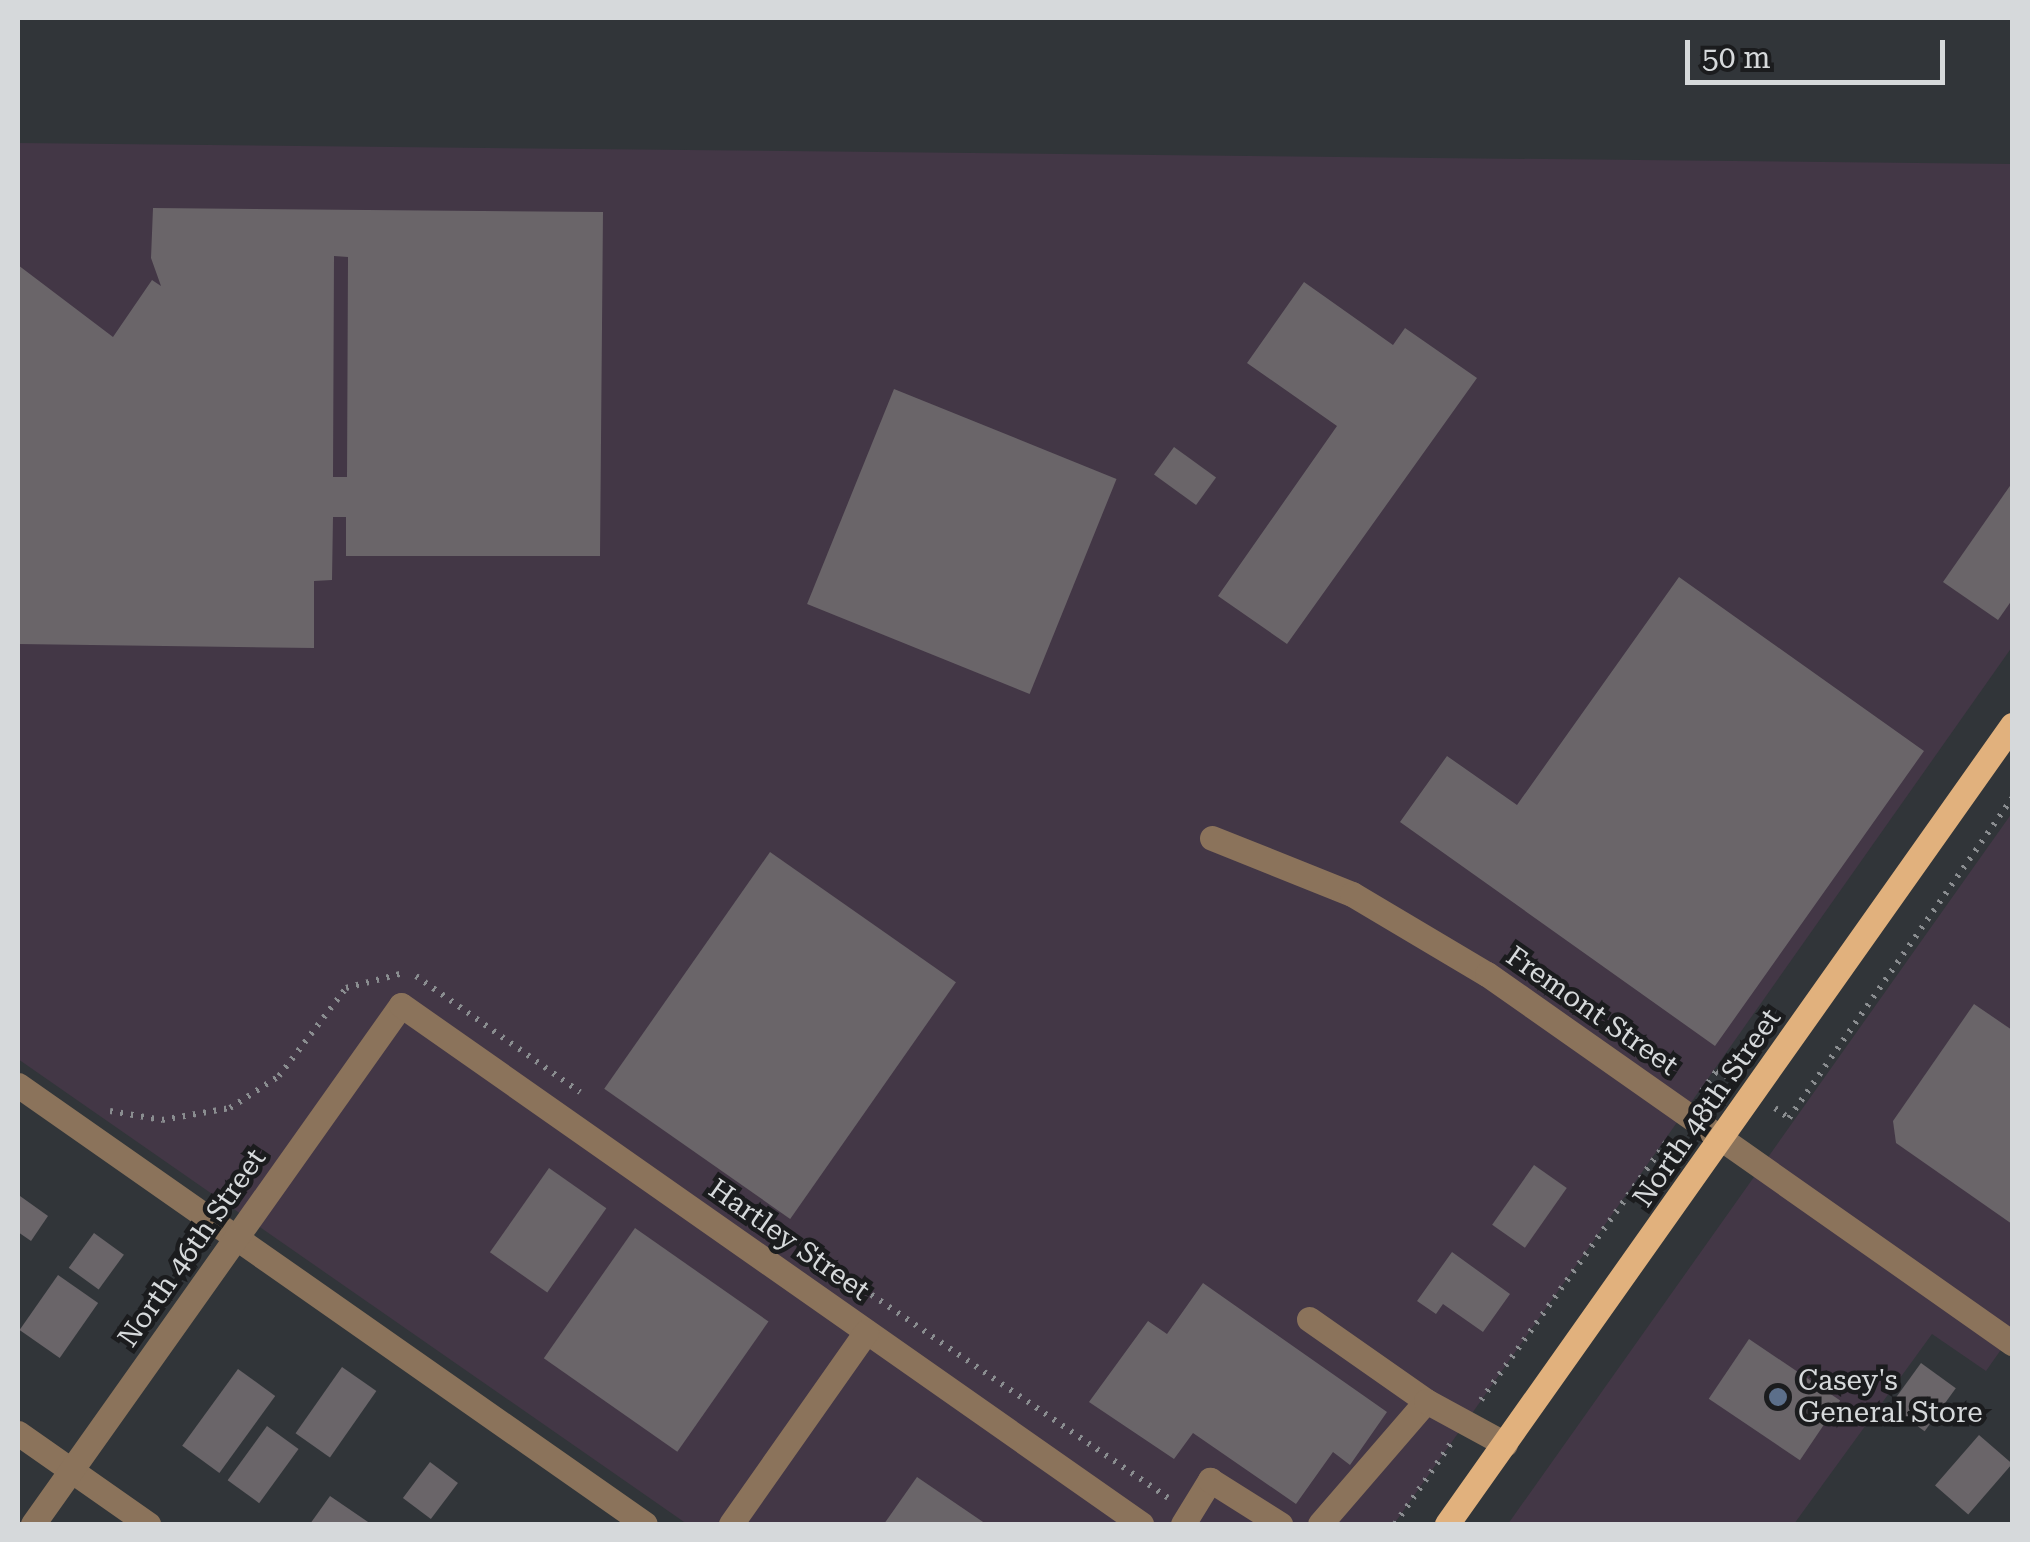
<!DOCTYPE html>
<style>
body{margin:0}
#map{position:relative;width:2030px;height:1542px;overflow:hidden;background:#313539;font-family:"Roboto Serif",serif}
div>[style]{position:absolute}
.commercial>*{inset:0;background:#433746}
.building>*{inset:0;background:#6a6569;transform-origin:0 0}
.path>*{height:6px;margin-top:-3px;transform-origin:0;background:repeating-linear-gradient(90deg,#8a8d90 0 2.5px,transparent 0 10.5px)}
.minor>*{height:25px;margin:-12.5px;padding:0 12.5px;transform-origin:12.5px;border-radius:12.5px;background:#8b735b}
.major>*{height:25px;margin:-12.5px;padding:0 12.5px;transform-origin:12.5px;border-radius:12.5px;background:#e1b17d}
.dots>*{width:28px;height:28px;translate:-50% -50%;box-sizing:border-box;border:5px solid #1b1c1e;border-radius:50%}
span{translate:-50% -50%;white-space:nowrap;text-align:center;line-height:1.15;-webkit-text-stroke:9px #1b1c1e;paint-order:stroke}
.street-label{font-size:28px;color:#d6d9db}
.poi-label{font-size:28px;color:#d6d9db}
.left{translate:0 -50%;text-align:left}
.frame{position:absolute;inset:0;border:20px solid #d6d9db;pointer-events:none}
.scale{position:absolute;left:1685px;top:40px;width:260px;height:45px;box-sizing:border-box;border:5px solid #d6d9db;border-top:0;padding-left:12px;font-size:30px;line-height:35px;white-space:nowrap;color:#d6d9db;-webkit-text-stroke:8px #1b1c1e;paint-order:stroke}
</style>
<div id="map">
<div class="commercial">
<div style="clip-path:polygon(18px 143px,2012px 164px,2012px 647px,1394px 1524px,687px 1524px,18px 1059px)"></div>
<div style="clip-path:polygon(2012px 813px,2012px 1334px,1986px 1371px,1932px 1334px,1794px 1524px,1508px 1524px)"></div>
</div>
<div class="building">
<div style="clip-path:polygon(evenodd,153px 208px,603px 212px,600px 556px,346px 556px,346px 517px,333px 517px,332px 580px,314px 581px,314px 648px,18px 644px,18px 265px,113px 337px,152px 280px,161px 286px,151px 258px,153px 208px,334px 256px,348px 257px,347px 477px,333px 477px,334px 256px)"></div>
<div style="clip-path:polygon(1304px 282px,1393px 345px,1405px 328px,1477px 378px,1287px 644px,1218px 596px,1337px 426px,1247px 363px)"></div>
<div style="left:894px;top:389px;width:240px;height:232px;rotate:22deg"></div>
<div style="left:1174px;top:447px;width:52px;height:34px;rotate:36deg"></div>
<div style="clip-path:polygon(2012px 483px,2012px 600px,1998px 620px,1943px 582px)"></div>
<div style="clip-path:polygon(1679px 577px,1924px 751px,1715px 1046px,1400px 822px,1447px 756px,1517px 805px)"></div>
<div style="left:770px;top:852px;width:227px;height:289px;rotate:35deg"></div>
<div style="clip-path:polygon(1974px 1004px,2012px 1030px,2012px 1224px,1896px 1143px,1893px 1121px)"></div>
<div style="left:1534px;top:1165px;width:40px;height:73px;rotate:35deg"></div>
<div style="left:549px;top:1168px;width:70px;height:103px;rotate:35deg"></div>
<div style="clip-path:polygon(20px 1196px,48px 1216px,31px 1241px,18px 1232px)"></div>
<div style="left:635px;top:1228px;width:163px;height:159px;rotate:35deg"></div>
<div style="left:94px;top:1233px;width:37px;height:43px;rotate:36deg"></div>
<div style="clip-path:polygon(1452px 1252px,1510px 1294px,1483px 1332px,1443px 1304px,1436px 1314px,1417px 1301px)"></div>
<div style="left:58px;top:1275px;width:49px;height:67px;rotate:35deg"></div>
<div style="clip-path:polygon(1203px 1283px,1387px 1412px,1350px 1465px,1333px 1452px,1296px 1504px,1193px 1433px,1174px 1459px,1089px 1402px,1148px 1321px,1167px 1334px)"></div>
<div style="left:1749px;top:1339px;width:110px;height:72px;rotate:34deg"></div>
<div style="left:1921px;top:1363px;width:43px;height:53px;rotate:36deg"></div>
<div style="left:342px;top:1367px;width:42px;height:81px;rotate:35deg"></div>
<div style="left:238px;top:1369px;width:46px;height:95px;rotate:36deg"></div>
<div style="left:267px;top:1426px;width:39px;height:67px;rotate:36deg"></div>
<div style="left:1979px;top:1435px;width:44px;height:67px;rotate:41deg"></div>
<div style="left:430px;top:1462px;width:35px;height:45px;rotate:37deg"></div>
<div style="clip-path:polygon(917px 1477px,986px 1524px,884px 1524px)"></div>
<div style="clip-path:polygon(330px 1496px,371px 1524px,310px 1524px)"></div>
</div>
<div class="path">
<div style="left:416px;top:976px;width:201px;rotate:35.3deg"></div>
<div style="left:1702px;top:1091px;width:26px;rotate:-54deg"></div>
<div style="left:1717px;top:1070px;width:17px;rotate:33deg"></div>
<div style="left:1775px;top:1108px;width:17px;rotate:36deg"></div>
<div style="left:1789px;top:1118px;width:390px;rotate:-55.1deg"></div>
<div style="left:110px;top:1111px;width:53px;rotate:9.8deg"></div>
<div style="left:162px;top:1120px;width:69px;rotate:-10deg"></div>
<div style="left:230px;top:1108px;width:59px;rotate:-33.1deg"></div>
<div style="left:279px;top:1076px;width:111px;rotate:-52.7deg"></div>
<div style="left:346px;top:988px;width:59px;rotate:-14.7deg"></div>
<div style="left:828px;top:1265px;width:412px;rotate:34.4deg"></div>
<div style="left:1481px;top:1400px;width:322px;rotate:-54.3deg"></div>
<div style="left:1395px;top:1524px;width:98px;rotate:-55.3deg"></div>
</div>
<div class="minor">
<div style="left:1212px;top:838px;width:151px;rotate:21.8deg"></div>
<div style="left:1352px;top:894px;width:157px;rotate:30.7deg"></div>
<div style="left:1487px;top:974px;width:642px;rotate:35.1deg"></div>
<div style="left:18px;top:1085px;width:765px;rotate:35deg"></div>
<div style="left:1309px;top:1319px;width:143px;rotate:35deg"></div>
<div style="left:18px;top:1433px;width:159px;rotate:35deg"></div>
<div style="left:33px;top:1524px;width:636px;rotate:-54.66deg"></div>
<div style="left:401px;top:1005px;width:904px;rotate:35.04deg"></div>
<div style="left:731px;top:1524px;width:235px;rotate:-54.9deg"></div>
<div style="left:1183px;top:1524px;width:52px;rotate:-58.5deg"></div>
<div style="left:1210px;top:1480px;width:83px;rotate:32.2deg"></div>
<div style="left:1320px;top:1524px;width:162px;rotate:-49.2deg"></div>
<div style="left:1426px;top:1401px;width:90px;rotate:28.6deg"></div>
</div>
<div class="major">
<div style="left:1447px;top:1524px;width:979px;rotate:-54.73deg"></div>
</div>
<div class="dots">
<div style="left:1778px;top:1397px;background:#5c6f8a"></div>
</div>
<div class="street-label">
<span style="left:1592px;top:1011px;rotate:35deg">Fremont Street</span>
<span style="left:1707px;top:1108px;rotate:-55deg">North 48th Street</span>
<span style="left:789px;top:1240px;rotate:35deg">Hartley Street</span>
<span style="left:192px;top:1248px;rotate:-55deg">North 46th Street</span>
</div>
<div class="poi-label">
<span class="left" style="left:1798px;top:1397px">Casey's<br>General Store</span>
</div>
<div class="frame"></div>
<div class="scale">50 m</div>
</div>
